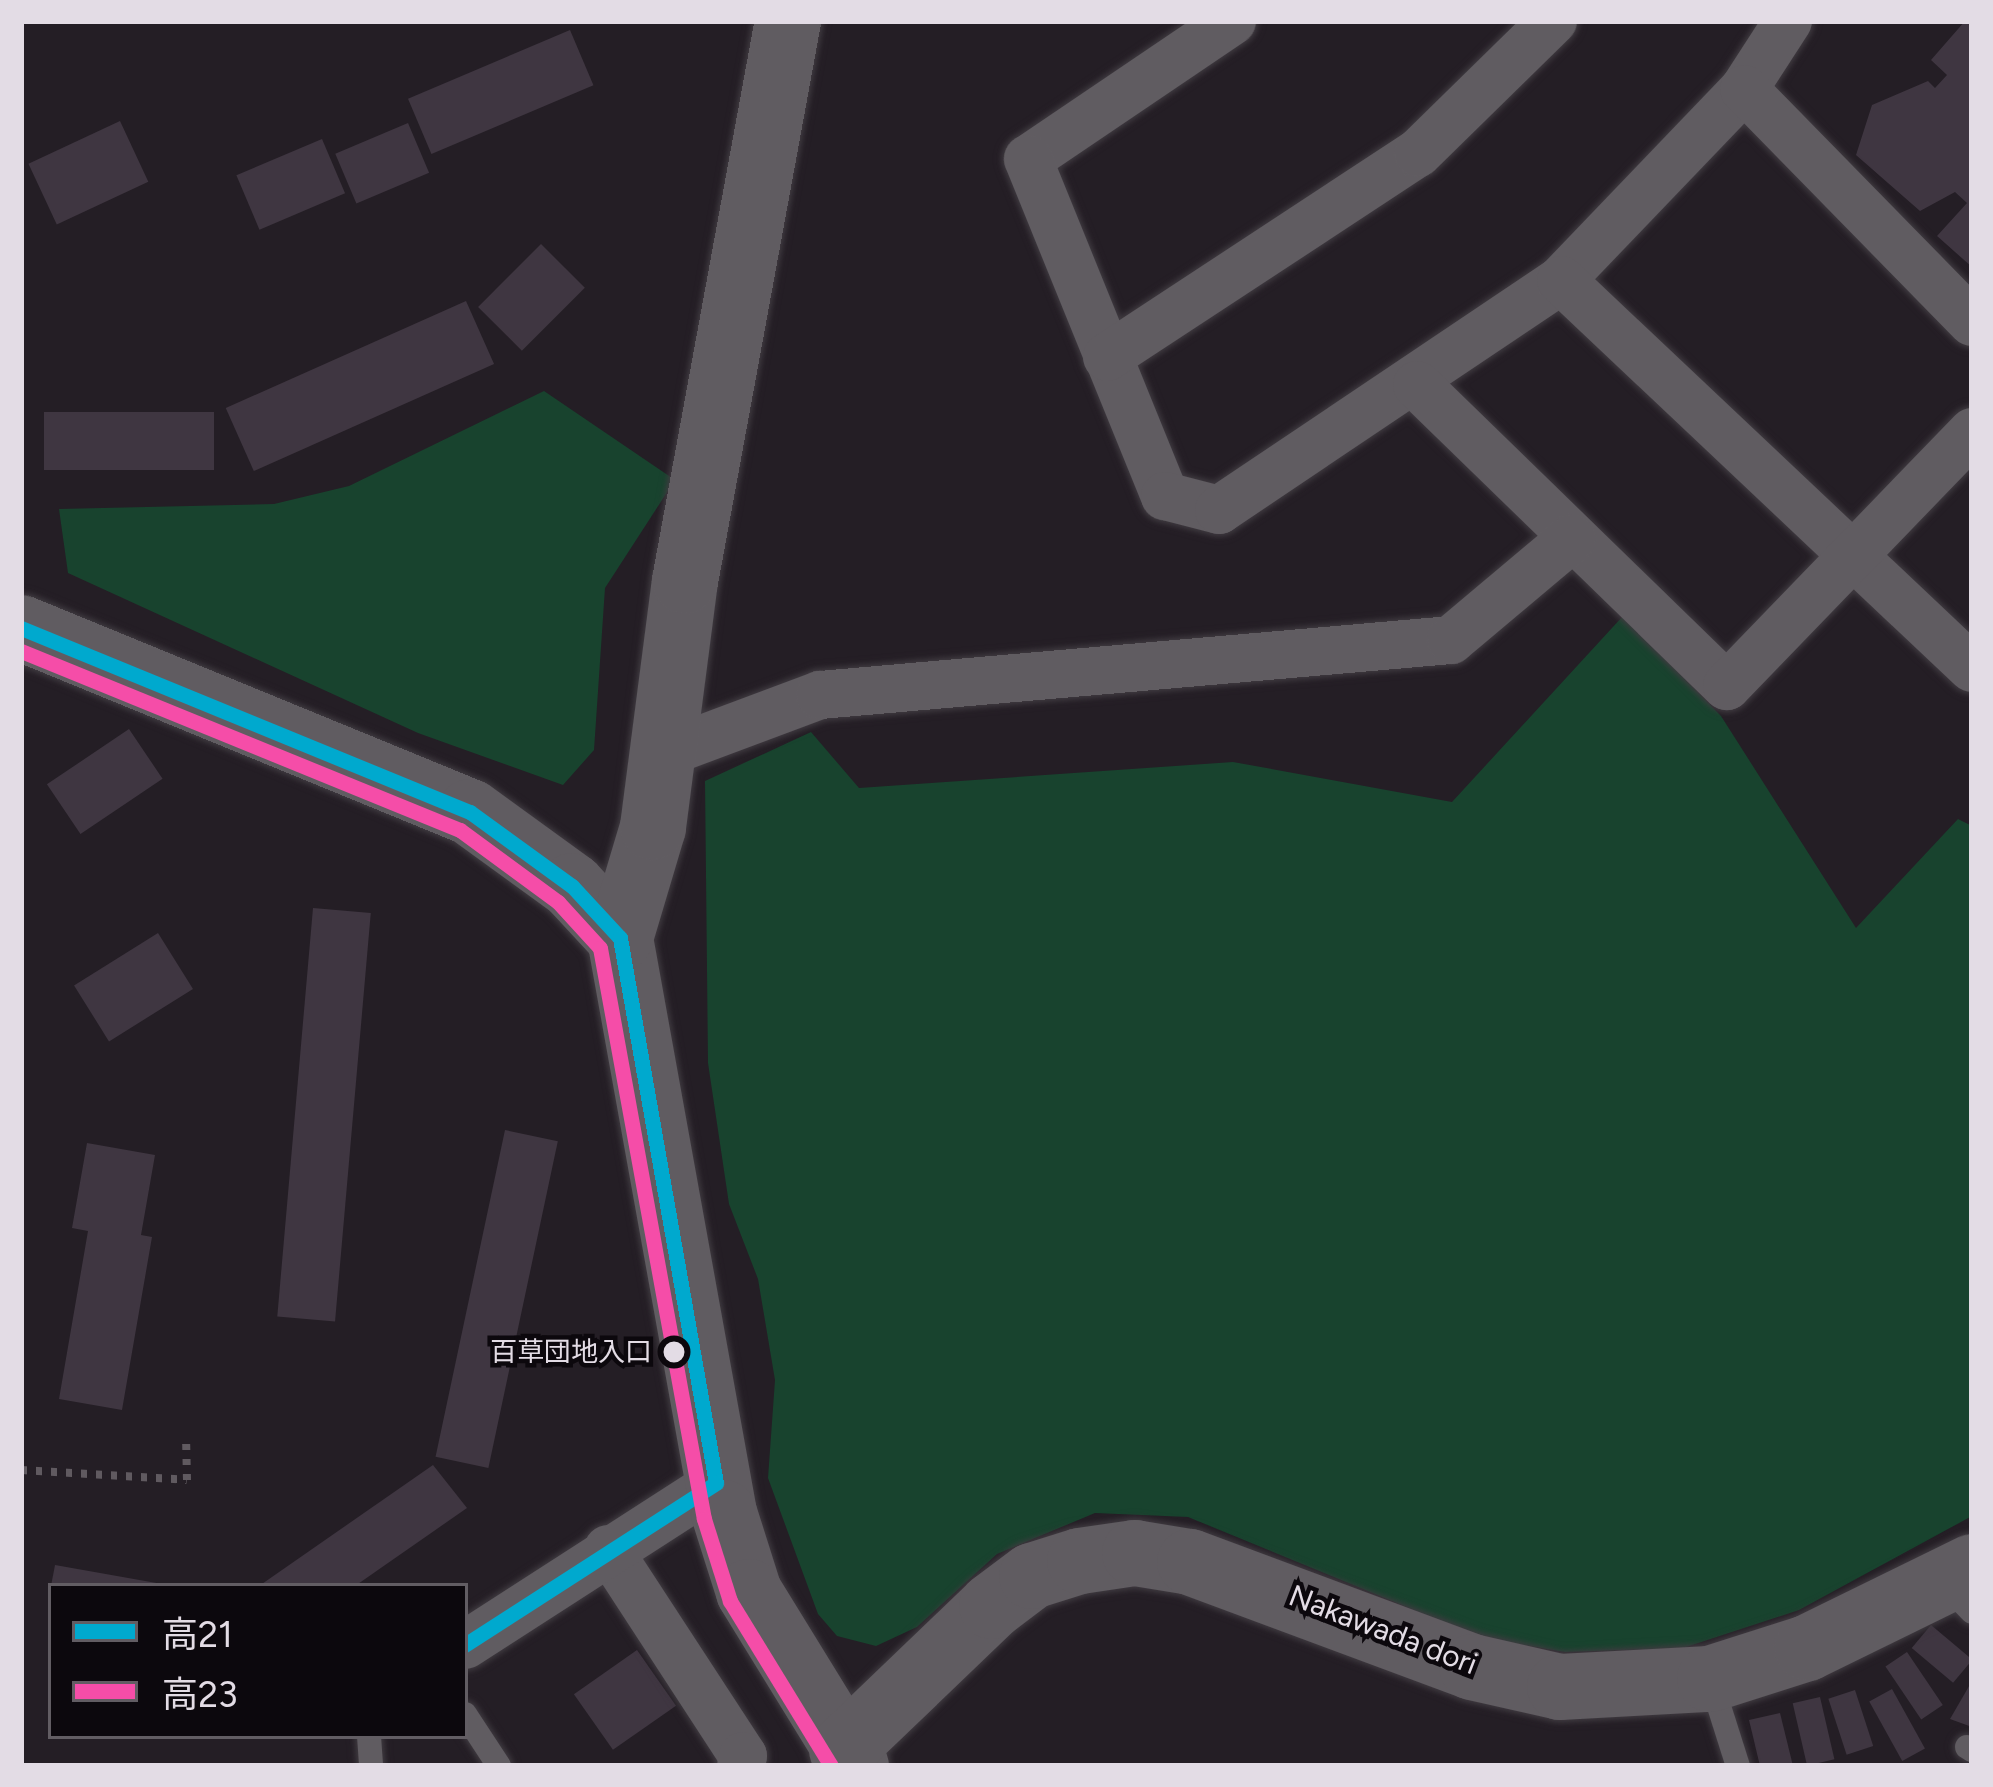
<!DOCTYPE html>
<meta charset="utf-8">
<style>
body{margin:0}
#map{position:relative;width:1993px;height:1787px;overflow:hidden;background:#241e25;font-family:Figtree,"Noto Sans JP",sans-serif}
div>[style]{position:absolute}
.green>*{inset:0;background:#18432e}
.building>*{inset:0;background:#3f3641;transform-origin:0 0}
.path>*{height:8px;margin-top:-4px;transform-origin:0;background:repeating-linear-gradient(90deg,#605a60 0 6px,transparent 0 15px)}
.roads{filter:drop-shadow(0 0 3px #403b41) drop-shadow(0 0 3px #403b41)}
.lane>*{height:24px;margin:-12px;padding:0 12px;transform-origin:12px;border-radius:12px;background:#605c61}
.street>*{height:48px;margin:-24px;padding:0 24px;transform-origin:24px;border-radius:24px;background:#605c61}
.secondary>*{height:66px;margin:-33px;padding:0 33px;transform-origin:33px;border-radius:33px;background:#605c61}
.bus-1>*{height:15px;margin:-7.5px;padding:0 7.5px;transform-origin:7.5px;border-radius:7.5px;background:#00a9ce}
.bus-2>*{height:15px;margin:-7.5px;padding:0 7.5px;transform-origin:7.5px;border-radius:7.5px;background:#f54da8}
.dots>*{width:33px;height:33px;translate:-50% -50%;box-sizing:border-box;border:6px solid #0c080d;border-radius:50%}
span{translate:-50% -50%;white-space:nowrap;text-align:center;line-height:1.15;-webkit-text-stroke:9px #0c080d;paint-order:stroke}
.bus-label{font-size:27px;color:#e3dce5}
.right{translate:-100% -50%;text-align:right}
.street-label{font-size:30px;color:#e3dce5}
.frame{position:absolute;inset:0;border:24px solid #e3dce5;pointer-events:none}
.legend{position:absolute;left:48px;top:1583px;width:420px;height:156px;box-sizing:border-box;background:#0c080d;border:3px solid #625d63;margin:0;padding:15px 21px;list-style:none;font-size:36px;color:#e3dce5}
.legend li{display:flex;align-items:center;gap:24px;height:60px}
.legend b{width:60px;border:3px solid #625d63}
</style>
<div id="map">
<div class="green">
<div style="clip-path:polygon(544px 391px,675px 480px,605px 588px,594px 750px,563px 785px,418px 733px,68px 573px,59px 509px,274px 504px,349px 486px)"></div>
<div style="clip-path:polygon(1623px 616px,1721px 716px,1856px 928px,1958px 819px,1972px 826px,1972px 1516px,1799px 1610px,1683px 1648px,1565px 1652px,1482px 1638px,1188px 1517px,1095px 1513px,997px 1554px,917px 1627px,876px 1646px,837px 1636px,818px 1614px,768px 1478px,775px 1380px,758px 1279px,729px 1204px,708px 1063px,705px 781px,811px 732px,859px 788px,1233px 762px,1452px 802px)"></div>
</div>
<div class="building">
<div style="clip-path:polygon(1965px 21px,1972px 21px,1972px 267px,1937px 236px,1967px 203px,1955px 192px,1920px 211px,1856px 155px,1872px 105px,1928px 81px,1935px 88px,1947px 75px,1931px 60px)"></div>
<div style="left:570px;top:30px;width:60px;height:176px;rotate:67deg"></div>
<div style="left:120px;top:121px;width:67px;height:101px;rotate:65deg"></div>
<div style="left:408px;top:123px;width:54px;height:79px;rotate:67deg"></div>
<div style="left:322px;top:139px;width:59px;height:93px;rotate:67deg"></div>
<div style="left:541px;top:244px;width:62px;height:89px;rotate:45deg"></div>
<div style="left:466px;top:301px;width:69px;height:263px;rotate:66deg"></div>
<div style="left:214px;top:412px;width:58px;height:170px;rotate:90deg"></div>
<div style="left:129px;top:729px;width:60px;height:99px;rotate:56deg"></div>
<div style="left:313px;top:908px;width:58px;height:410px;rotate:5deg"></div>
<div style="left:158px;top:933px;width:66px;height:99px;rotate:58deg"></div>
<div style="left:505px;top:1130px;width:54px;height:334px;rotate:12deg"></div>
<div style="clip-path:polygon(87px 1143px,155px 1155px,141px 1235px,152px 1237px,122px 1410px,59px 1399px,88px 1231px,72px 1228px)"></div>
<div style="clip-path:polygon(433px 1465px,467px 1508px,355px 1586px,259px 1586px)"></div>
<div style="clip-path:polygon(55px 1565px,162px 1584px,162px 1586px,51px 1586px)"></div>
<div style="left:1931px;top:1625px;width:54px;height:30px;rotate:40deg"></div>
<div style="left:637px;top:1650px;width:68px;height:77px;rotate:55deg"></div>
<div style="left:1907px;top:1652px;width:64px;height:26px;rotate:56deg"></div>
<div style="clip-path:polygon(1972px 1681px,1972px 1727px,1950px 1719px)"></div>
<div style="left:1892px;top:1689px;width:68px;height:26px;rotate:61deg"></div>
<div style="left:1855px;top:1690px;width:59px;height:28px;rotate:72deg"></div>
<div style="left:1820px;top:1697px;width:64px;height:28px;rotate:77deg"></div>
<div style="clip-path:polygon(1780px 1713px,1793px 1766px,1760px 1766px,1749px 1720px)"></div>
</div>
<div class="path">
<div style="left:21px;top:1470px;width:166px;rotate:3.4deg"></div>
<div style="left:187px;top:1480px;width:43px;rotate:-91.3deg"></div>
</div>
<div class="roads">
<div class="lane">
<div style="left:1944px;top:1583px;width:40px;rotate:46deg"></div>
<div style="left:1711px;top:1681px;width:89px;rotate:72.4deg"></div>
<div style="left:465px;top:1714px;width:62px;rotate:56.8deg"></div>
<div style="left:369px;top:1736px;width:30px;rotate:86deg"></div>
<div style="left:1967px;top:1747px;width:6px;rotate:31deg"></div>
</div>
<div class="street">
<div style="left:1232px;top:21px;width:246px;rotate:145.9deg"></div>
<div style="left:1028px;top:159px;width:364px;rotate:67.9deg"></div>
<div style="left:1165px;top:496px;width:56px;rotate:14.5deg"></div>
<div style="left:1219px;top:510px;width:412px;rotate:-33.9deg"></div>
<div style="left:1561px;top:280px;width:265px;rotate:-46.2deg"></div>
<div style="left:1744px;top:89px;width:81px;rotate:-57.1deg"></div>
<div style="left:1744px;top:89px;width:326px;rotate:45.6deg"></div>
<div style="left:1561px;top:280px;width:565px;rotate:43.35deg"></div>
<div style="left:1107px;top:357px;width:372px;rotate:-33.3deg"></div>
<div style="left:1418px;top:153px;width:189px;rotate:-44.4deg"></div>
<div style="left:1417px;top:385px;width:432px;rotate:44.2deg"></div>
<div style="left:1727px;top:686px;width:353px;rotate:-46deg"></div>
<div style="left:662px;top:754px;width:169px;rotate:-20.5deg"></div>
<div style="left:820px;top:695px;width:633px;rotate:-4.98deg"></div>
<div style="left:1451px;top:640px;width:158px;rotate:-40.1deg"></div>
<div style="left:608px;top:1549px;width:247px;rotate:56.9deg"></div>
<div style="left:743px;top:1756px;width:10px;rotate:101deg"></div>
<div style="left:465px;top:1645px;width:299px;rotate:-32.8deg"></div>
</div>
<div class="secondary">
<div style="left:21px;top:628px;width:485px;rotate:22.3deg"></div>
<div style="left:470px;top:812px;width:126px;rotate:36deg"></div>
<div style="left:572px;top:886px;width:71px;rotate:47.3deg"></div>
<div style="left:620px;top:938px;width:584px;rotate:79.75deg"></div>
<div style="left:724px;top:1513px;width:83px;rotate:72.4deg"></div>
<div style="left:749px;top:1592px;width:204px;rotate:58.4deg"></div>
<div style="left:620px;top:938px;width:116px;rotate:-73.4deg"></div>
<div style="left:653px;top:827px;width:248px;rotate:-82.6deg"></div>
<div style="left:685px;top:581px;width:569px;rotate:-79.58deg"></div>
<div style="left:842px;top:1750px;width:208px;rotate:-43.8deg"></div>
<div style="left:992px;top:1606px;width:50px;rotate:-36.9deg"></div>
<div style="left:1032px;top:1576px;width:50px;rotate:-17.4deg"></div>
<div style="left:1080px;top:1561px;width:56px;rotate:-8.3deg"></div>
<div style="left:1135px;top:1553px;width:56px;rotate:9.3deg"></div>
<div style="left:1190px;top:1562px;width:301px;rotate:20.4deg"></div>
<div style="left:1472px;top:1667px;width:90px;rotate:12.8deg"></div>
<div style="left:1560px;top:1687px;width:150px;rotate:-3.1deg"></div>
<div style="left:1710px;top:1679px;width:102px;rotate:-17.7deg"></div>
<div style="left:1807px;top:1648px;width:184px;rotate:-26.1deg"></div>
</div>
</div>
<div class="bus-1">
<div style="left:21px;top:628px;width:485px;rotate:22.3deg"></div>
<div style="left:470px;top:812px;width:126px;rotate:36deg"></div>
<div style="left:572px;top:886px;width:71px;rotate:47.3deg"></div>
<div style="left:620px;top:938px;width:553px;rotate:80.01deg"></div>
<div style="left:716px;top:1483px;width:299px;rotate:147.2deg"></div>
</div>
<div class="bus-2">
<div style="left:21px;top:651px;width:474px;rotate:22.2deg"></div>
<div style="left:460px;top:830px;width:122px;rotate:36.3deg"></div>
<div style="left:558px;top:902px;width:62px;rotate:47.6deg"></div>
<div style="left:600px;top:948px;width:580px;rotate:79.68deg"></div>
<div style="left:704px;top:1519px;width:86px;rotate:72.4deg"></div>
<div style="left:730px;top:1601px;width:193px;rotate:58.5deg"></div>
</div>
<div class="dots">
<div style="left:674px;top:1352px;background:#e3dce5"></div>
</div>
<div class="bus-label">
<span class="right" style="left:652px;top:1352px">百草団地入口</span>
</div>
<div class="street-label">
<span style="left:1383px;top:1630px;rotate:21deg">Nakawada dori</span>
</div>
<div class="frame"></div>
<ul class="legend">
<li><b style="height:15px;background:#00a9ce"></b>高21</li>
<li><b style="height:15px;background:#f54da8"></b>高23</li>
</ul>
</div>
